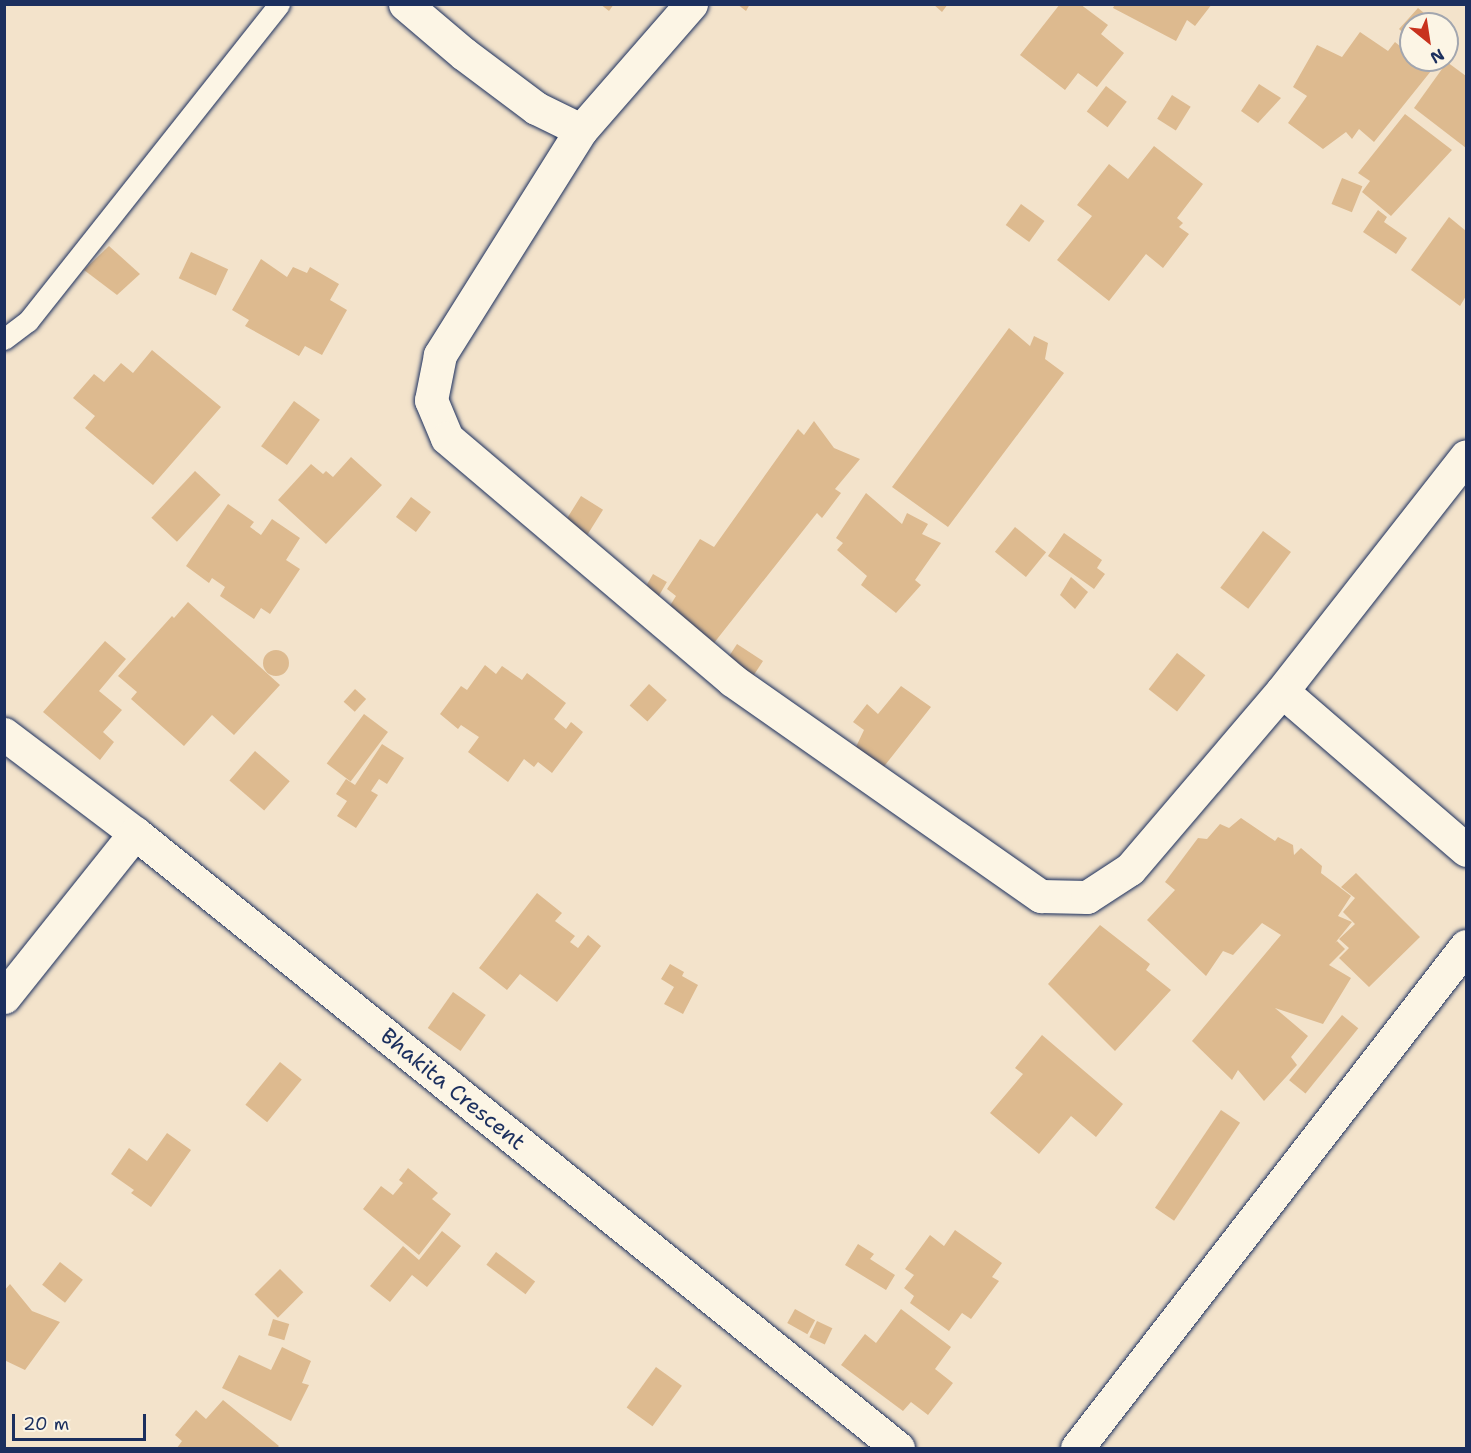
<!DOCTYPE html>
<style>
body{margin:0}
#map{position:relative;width:1471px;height:1453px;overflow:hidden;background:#f3e3cb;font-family:"Shantell Sans",sans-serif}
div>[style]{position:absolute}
.building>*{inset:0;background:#ddba8f;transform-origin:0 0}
.round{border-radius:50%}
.roads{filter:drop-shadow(0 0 2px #1b2f5e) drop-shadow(0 0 2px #1b2f5e)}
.lane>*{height:21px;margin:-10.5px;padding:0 10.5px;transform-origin:10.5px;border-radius:10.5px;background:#fcf5e5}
.street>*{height:33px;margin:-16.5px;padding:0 16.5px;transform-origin:16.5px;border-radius:16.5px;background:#fcf5e5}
span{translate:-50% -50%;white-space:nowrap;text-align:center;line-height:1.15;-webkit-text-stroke:5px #fcf5e5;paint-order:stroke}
.street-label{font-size:22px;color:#1b2f5e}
.frame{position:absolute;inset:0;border:6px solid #1b2f5e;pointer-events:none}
.north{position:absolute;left:1399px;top:12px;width:60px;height:60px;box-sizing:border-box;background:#fcf5e5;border:2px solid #a2a6af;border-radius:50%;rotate:150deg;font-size:16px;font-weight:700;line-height:24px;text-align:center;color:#1b2f5e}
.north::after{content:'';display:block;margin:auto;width:21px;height:27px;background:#c8321e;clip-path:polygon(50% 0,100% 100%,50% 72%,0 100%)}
.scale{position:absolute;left:12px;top:1414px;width:134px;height:27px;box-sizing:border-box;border:3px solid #1b2f5e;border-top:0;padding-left:8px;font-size:18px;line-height:21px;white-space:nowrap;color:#1b2f5e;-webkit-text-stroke:4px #fcf5e5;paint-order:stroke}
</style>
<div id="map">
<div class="building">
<div style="clip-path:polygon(600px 4px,614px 4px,609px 11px)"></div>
<div style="clip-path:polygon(737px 4px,750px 4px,746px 11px)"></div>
<div style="clip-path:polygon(933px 4px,948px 4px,942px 12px)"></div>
<div style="clip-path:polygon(1060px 4px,1080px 4px,1108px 25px,1101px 34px,1124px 53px,1097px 87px,1078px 73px,1065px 90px,1020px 55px)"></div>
<div style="clip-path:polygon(1115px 4px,1212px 4px,1195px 26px,1187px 20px,1176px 41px,1113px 8px)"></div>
<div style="clip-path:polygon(1418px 8px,1437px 24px,1411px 24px,1411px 40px,1399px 29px)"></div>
<div style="clip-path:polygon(1360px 32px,1388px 51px,1395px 42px,1411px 55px,1411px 60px,1417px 60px,1431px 71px,1374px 142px,1359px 129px,1352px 139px,1346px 132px,1323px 149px,1288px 123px,1307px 96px,1293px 87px,1317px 45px,1342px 57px)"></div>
<div style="clip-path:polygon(1422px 60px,1434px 60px,1429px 66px)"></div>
<div style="clip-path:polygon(1447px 62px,1466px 76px,1466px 148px,1414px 108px)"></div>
<div style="clip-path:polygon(1259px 84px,1281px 98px,1258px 123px,1241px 111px)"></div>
<div style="left:1106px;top:86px;width:26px;height:32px;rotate:37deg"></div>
<div style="left:1172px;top:95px;width:22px;height:28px;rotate:32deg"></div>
<div style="clip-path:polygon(1405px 114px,1452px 150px,1391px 216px,1362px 192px,1370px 181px,1358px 173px)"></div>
<div style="clip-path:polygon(1154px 146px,1203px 184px,1177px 218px,1183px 223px,1179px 227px,1189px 234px,1163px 268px,1146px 254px,1109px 301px,1057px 260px,1092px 216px,1077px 205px,1109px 164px,1128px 179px)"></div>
<div style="left:1342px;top:178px;width:22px;height:28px;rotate:22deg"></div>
<div style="left:1021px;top:204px;width:29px;height:26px;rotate:36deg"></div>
<div style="clip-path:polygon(1378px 210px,1387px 217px,1384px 222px,1407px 238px,1396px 254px,1363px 232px)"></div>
<div style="clip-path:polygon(1449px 217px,1466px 231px,1466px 296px,1460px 306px,1411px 270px)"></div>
<div style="clip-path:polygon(109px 246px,140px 274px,117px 295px,84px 270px)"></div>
<div style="left:191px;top:252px;width:41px;height:29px;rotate:25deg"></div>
<div style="clip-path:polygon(261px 259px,287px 277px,293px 267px,307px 273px,310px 267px,339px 284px,330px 300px,347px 310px,322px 355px,305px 346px,299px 356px,245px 326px,249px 320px,232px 310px)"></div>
<div style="clip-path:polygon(1009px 328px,1030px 346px,1034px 336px,1048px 343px,1045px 359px,1064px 373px,948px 527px,892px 487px)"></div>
<div style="clip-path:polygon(152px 350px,221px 407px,153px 485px,85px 428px,95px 416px,73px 398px,94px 374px,104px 382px,121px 363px,133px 373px)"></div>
<div style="left:294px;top:401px;width:32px;height:56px;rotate:36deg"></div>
<div style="clip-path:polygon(814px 421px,834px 448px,860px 459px,835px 489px,841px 493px,822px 518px,817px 513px,710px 648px,666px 612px,676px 596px,667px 589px,700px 539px,714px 547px,798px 429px,804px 435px)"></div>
<div style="clip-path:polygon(351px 457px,382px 485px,326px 544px,278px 500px,311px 464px,323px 474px,326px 471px,333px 477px)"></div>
<div style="left:195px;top:471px;width:35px;height:64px;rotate:43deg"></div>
<div style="clip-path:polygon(866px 493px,902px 524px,907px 513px,928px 524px,922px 534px,941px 543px,915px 580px,921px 585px,896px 613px,861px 585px,867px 576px,837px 550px,843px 543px,836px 538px)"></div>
<div style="left:581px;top:496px;width:26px;height:33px;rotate:32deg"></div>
<div style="left:411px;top:497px;width:25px;height:25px;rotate:37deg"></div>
<div style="clip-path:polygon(228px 504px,254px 522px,250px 527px,261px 535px,272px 519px,300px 538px,286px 560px,300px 569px,270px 614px,261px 608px,254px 619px,220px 596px,225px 587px,212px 578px,209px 583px,186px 566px)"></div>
<div style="left:1015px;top:527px;width:40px;height:32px;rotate:39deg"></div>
<div style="left:1263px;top:531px;width:35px;height:71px;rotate:37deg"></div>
<div style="clip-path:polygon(1064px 533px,1102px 560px,1097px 568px,1105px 574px,1094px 589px,1048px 556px)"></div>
<div style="left:653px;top:574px;width:16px;height:17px;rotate:30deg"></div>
<div style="clip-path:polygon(1071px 577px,1088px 592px,1075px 609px,1060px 595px)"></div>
<div style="clip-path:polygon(188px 602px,280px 685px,234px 735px,212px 715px,184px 746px,131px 699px,137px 692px,118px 676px,172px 616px,174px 618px)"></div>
<div style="clip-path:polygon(105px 641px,126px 659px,99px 691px,122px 710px,103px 732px,114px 742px,100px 760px,43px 712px)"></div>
<div style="left:737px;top:644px;width:31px;height:25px;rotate:33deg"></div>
<div class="round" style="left:263px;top:650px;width:26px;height:26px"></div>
<div style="left:1177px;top:653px;width:36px;height:46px;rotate:38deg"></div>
<div style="clip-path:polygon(485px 665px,496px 674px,502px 666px,522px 680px,527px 673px,566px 703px,554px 719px,566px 729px,571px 722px,583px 732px,552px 773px,538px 762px,534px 767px,524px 759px,508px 782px,468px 752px,479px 737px,461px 725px,458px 729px,440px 714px,461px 686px,467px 690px)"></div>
<div style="left:649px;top:684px;width:24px;height:29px;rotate:42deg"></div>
<div style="clip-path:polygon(901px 686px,931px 707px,882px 769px,854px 751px,864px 730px,853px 722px,867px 704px,878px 714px)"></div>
<div style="left:355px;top:689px;width:15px;height:17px;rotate:42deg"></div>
<div style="left:364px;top:714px;width:30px;height:62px;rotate:37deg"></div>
<div style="clip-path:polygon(382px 744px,404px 758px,387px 784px,379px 779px,371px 791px,378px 795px,356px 828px,337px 816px,347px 801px,336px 794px,346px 779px,355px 785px)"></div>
<div style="left:255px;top:751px;width:46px;height:39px;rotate:41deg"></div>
<div style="clip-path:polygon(1241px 818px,1275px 841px,1278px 837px,1293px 845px,1294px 855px,1301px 848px,1322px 866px,1321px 873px,1351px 896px,1338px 916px,1352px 922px,1335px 943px,1337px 941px,1345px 949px,1329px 965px,1351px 978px,1323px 1024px,1275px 1008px,1308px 1036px,1291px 1057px,1297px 1065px,1264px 1101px,1238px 1070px,1232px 1080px,1192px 1041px,1281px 935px,1262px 923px,1233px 955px,1223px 951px,1206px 976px,1147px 920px,1175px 890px,1165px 882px,1198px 838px,1207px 839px,1220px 824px,1229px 828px)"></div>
<div style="clip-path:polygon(1356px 873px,1420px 937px,1369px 987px,1339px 958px,1349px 948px,1339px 939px,1355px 924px,1343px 912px,1355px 898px,1341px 887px)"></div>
<div style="clip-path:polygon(537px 893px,562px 913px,555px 921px,575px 936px,570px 942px,578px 948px,588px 935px,601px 946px,557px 1002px,520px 974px,507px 990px,479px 968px)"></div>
<div style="clip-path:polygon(1100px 925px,1150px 964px,1146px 970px,1171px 990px,1115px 1051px,1048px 984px)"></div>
<div style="clip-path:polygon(670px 964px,684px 972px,682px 976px,698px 985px,683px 1014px,664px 1004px,674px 987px,661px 979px)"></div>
<div style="left:453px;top:992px;width:40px;height:44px;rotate:35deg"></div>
<div style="left:1342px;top:1015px;width:21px;height:84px;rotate:39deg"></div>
<div style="clip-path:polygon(1042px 1035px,1123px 1104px,1096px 1137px,1071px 1116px,1039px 1154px,990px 1113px,1023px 1074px,1015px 1068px)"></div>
<div style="left:280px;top:1062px;width:28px;height:55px;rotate:39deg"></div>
<div style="left:1221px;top:1110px;width:23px;height:118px;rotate:34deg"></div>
<div style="clip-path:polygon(167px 1133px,191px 1150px,151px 1207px,131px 1193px,134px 1190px,111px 1174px,129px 1148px,147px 1161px)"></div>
<div style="clip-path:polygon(408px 1168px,438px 1193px,432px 1199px,451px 1214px,419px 1255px,363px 1209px,381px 1186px,393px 1195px,403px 1183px,399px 1180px)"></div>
<div style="clip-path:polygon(955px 1230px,1002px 1263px,992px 1277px,999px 1281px,971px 1319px,962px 1313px,949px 1331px,910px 1303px,914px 1296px,904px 1288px,914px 1275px,905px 1269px,930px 1235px,944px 1246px)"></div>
<div style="clip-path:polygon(442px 1231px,461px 1246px,427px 1287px,412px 1275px,390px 1302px,370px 1286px,403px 1246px,419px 1260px)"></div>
<div style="clip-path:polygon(858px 1244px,874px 1254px,870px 1259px,895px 1275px,886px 1290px,845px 1265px)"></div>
<div style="left:496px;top:1252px;width:49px;height:16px;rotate:37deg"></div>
<div style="left:60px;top:1262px;width:29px;height:29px;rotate:38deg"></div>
<div style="left:280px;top:1269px;width:33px;height:36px;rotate:45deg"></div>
<div style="clip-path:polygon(10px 1284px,32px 1311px,60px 1322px,25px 1370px,4px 1360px,4px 1291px)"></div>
<div style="left:795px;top:1309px;width:23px;height:16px;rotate:29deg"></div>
<div style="clip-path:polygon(901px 1309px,951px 1347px,935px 1369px,953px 1383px,928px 1415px,911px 1402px,903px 1411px,841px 1365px,865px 1334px,876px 1343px)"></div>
<div style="left:273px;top:1319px;width:17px;height:17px;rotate:17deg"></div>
<div style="left:817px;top:1321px;width:17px;height:18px;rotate:25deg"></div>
<div style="clip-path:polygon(282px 1347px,311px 1361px,302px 1383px,309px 1385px,291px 1421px,222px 1388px,239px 1355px,271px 1370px)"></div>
<div style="left:656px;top:1367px;width:32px;height:50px;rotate:36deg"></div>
<div style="clip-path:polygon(223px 1400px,279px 1446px,277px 1448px,177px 1448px,182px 1441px,175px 1435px,196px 1410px,206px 1419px)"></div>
</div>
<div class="roads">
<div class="lane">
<div style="left:4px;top:339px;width:30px;rotate:-37deg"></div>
<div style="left:28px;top:321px;width:404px;rotate:-51.6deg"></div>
</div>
<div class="street">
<div style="left:405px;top:4px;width:77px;rotate:40.3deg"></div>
<div style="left:464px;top:54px;width:90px;rotate:36.9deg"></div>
<div style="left:536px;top:108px;width:50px;rotate:26.1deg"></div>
<div style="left:691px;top:4px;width:167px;rotate:131.1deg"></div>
<div style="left:581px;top:130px;width:266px;rotate:122.1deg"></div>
<div style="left:440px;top:355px;width:46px;rotate:101.3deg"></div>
<div style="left:431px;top:400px;width:41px;rotate:67.2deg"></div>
<div style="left:447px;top:438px;width:374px;rotate:40.3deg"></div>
<div style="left:732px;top:680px;width:377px;rotate:35deg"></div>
<div style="left:1041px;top:896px;width:46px;rotate:1.2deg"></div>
<div style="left:1087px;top:897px;width:51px;rotate:-33.1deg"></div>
<div style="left:1130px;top:869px;width:234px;rotate:-49.5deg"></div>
<div style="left:1282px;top:691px;width:298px;rotate:-51.9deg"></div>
<div style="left:1282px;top:691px;width:243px;rotate:40.8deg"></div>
<div style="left:4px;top:734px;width:164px;rotate:37.1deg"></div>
<div style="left:135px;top:833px;width:980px;rotate:38.87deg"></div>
<div style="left:4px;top:997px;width:210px;rotate:-51.4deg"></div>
<div style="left:1077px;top:1448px;width:635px;rotate:-52.23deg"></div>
</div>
</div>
<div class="street-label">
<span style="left:453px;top:1089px;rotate:39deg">Bhakita Crescent</span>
</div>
<div class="frame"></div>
<div class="north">N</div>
<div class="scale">20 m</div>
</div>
